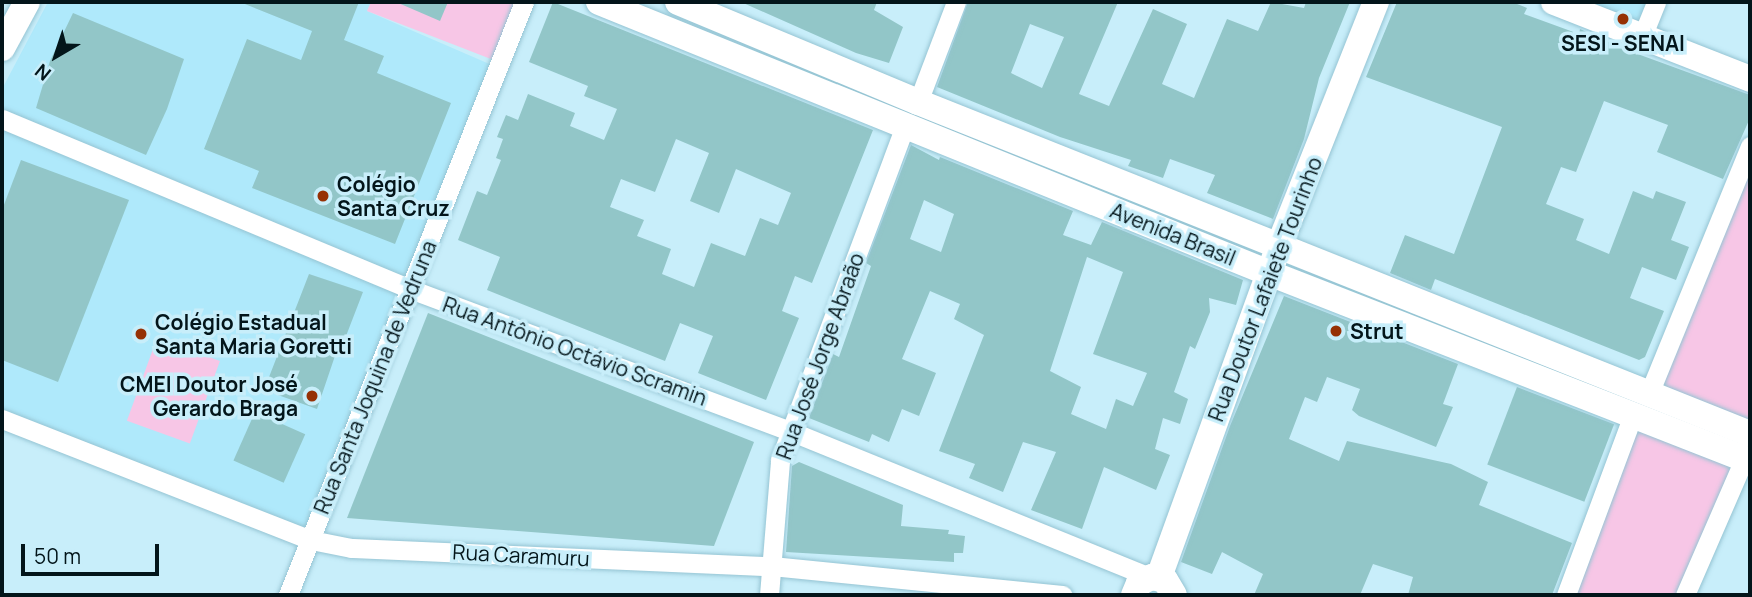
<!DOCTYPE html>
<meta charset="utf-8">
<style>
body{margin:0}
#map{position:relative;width:1752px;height:597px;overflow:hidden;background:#c8eefa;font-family:Manrope,sans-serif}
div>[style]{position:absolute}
.built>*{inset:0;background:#afe9fb}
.green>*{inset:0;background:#f7c6e6;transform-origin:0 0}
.building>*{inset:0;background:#92c6c8;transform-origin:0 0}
.roads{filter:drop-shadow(0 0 2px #95c4d3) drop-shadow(0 0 2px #95c4d3)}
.street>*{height:19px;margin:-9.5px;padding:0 9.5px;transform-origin:9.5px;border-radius:9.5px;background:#fff}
.secondary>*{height:26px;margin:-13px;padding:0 13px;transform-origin:13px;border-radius:13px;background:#fff}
.dots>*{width:19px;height:19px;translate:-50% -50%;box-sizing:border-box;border:4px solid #c8eefa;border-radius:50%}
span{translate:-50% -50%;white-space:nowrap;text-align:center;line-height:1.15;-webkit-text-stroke:7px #c8eefa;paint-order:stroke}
.poi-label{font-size:21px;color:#03151a;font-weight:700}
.left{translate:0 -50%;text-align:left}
.right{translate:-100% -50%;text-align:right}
.street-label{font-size:21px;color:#03151a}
.frame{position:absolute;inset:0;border:4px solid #03151a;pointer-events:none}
.north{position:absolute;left:21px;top:21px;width:70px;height:70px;-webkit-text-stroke:5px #c8eefa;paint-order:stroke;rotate:219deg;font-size:19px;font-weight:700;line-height:28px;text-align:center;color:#03151a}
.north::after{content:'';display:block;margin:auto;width:24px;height:32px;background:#03151a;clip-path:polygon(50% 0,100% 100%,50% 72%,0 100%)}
.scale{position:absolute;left:21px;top:544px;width:138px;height:32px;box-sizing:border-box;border:4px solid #03151a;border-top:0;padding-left:9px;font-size:21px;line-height:24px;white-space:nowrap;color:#03151a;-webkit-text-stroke:5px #c8eefa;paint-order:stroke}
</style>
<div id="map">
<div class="built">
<div style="clip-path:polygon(48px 2px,371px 2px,367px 11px,494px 66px,407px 282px,2px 110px,2px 89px)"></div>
<div style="clip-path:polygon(1554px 2px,1656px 2px,1642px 37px)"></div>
<div style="clip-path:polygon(2px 119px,410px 289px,311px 540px,2px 419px)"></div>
</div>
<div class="green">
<div style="clip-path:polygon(371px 2px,520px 2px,496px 61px,367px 11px)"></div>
<div style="clip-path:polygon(1750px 146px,1750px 434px,1648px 396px)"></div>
<div style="left:157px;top:338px;width:67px;height:88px;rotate:20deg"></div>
<div style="clip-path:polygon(1633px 415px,1744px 459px,1685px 595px,1566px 595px)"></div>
</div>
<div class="building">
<div style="clip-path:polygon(240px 2px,359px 2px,344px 40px,384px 56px,377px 73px,451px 103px,395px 244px,252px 188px,259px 171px,204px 149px,247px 39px,301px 60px,312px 31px)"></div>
<div style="clip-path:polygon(396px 2px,448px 2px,440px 21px)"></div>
<div style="clip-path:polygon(evenodd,553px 2px,873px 130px,812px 283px,795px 276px,782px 311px,799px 318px,766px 400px,698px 373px,713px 336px,680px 323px,665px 361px,487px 290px,500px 257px,458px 240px,477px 191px,487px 195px,501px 160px,496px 158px,503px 139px,497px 137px,506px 115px,518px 120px,528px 94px,575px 113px,570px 126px,604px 140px,617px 109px,584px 96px,588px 86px,529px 62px,553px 2px,676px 139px,709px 153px,690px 201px,719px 213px,736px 169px,791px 193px,778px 225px,760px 218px,745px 256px,711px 243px,694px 287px,662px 274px,671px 249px,637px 236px,644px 220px,610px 207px,621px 179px,655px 192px,676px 139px)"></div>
<div style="clip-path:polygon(741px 2px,877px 2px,874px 10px,903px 27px,889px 63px,856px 53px)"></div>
<div style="clip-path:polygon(evenodd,968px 2px,1118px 2px,1079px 94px,1109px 106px,1153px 9px,1187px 24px,1162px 84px,1194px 98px,1227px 19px,1258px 31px,1271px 2px,1304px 8px,1306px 2px,1350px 2px,1319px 78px,1304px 139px,1273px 219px,1207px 193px,1215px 175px,1170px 159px,1163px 178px,1128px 166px,1131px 160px,1060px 137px,937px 87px,968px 2px,1030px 24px,1064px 37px,1042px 88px,1011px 73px,1030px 24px)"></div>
<div style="clip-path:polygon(1397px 2px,1512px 2px,1527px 8px,1524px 14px,1579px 34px,1580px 29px,1624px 49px,1750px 95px,1750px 118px,1723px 179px,1657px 152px,1668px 125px,1604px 101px,1576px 172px,1561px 167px,1546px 204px,1584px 219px,1576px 240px,1609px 254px,1633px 191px,1653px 199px,1656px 191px,1686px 202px,1671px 240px,1689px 247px,1676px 280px,1642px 267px,1630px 298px,1664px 311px,1645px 357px,1639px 360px,1435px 279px,1431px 290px,1390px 273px,1405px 235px,1454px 254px,1502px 127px,1366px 77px)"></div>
<div style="clip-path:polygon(73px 13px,184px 59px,167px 109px,146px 155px,36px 108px,50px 61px)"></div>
<div style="clip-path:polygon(evenodd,911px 145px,939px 160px,940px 157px,1073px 211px,1063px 235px,1091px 245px,1102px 222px,1243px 280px,1236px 305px,1209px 298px,1210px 312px,1195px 349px,1190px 346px,1174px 392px,1188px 399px,1180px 424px,1163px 418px,1155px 449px,1170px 455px,1156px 490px,1104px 467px,1082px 529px,1031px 510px,1056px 452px,1023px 442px,1003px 492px,969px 478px,975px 464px,939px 451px,984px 335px,954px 319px,960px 304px,930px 291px,902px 359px,936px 373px,919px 416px,902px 409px,889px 442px,872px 434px,869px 442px,809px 418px,833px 354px,839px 357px,871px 266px,866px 263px,911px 145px,924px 200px,954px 214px,941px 252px,910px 239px,924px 200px,911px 145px,1087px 257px,1123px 272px,1093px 354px,1147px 373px,1133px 406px,1116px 399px,1106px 429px,1071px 414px,1081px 387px,1050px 371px,1087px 257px)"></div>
<div style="clip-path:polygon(21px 160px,129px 200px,58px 382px,2px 360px,2px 210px)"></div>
<div style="clip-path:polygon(309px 274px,363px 292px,341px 349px,338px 347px,317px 409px,264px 390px)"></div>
<div style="clip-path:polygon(1284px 296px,1458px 364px,1443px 404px,1453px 407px,1436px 447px,1359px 416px,1352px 410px,1360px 389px,1327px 377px,1317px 402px,1305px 397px,1289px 439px,1339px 461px,1347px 441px,1451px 464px,1488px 482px,1479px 505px,1572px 543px,1552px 595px,1408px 595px,1413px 577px,1373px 564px,1360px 595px,1254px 595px,1263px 574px,1222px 552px,1212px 574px,1181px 562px,1230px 426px)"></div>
<div style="clip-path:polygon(428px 313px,754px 442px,714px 546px,347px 518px)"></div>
<div style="left:1517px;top:387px;width:104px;height:83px;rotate:21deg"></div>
<div style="left:255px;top:412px;width:55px;height:53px;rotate:24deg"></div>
<div style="clip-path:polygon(799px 462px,903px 505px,901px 526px,949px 530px,948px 534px,965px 536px,963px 553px,954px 553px,954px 562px,786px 552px,792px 466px)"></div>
</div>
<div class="roads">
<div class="street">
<div style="left:1642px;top:37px;width:38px;rotate:-68deg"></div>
<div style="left:918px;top:102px;width:107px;rotate:-69.2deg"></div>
<div style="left:2px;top:119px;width:442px;rotate:22.6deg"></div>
<div style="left:410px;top:289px;width:406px;rotate:20.5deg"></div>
<div style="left:790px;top:431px;width:388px;rotate:22.1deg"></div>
<div style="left:1648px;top:396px;width:270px;rotate:-67.8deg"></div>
<div style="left:2px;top:419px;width:332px;rotate:21.4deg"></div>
<div style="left:311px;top:540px;width:41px;rotate:11.3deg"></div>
<div style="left:351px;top:548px;width:420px;rotate:2.5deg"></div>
<div style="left:771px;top:566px;width:293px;rotate:5.7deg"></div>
<div style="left:288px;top:595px;width:638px;rotate:-68.3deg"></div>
<div style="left:769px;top:595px;width:135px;rotate:-85.3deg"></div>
<div style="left:780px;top:460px;width:358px;rotate:-69.5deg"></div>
<div style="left:1566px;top:595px;width:192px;rotate:-69.6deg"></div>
<div style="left:1685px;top:595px;width:148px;rotate:-66.5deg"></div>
</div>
<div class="secondary">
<div style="left:599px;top:2px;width:723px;rotate:22.02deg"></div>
<div style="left:1269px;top:273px;width:516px;rotate:21.35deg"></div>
<div style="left:678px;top:2px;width:260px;rotate:22.6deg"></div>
<div style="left:918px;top:102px;width:896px;rotate:21.75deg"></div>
<div style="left:1554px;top:2px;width:211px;rotate:21.4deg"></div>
<div style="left:2px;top:48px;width:52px;rotate:-61.5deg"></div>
<div style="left:1159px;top:577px;width:350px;rotate:-70.1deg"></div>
<div style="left:1278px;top:248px;width:265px;rotate:-68.3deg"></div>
<div style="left:1134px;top:595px;width:13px;rotate:-67deg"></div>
<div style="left:1139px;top:583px;width:14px;rotate:-25deg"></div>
<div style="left:1152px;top:577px;width:13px;rotate:13deg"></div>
<div style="left:1165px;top:580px;width:17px;rotate:59deg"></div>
</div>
</div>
<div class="dots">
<div style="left:1623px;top:19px;background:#963105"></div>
<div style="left:323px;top:196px;background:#963105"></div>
<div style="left:1336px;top:331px;background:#963105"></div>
<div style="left:141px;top:334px;background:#963105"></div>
<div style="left:312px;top:396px;background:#963105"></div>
</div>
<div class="poi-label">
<span style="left:1623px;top:43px">SESI - SENAI</span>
<span class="left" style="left:337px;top:196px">Colégio<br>Santa Cruz</span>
<span class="left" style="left:155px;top:334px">Colégio Estadual<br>Santa Maria Goretti</span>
<span class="left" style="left:1350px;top:331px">Strut</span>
<span class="right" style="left:298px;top:396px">CMEI Doutor José<br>Gerardo Braga</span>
</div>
<div class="street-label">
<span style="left:1173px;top:234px;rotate:22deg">Avenida Brasil</span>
<span style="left:1265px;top:289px;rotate:-69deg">Rua Doutor Lafaiete Tourinho</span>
<span style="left:575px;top:351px;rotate:20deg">Rua Antônio Octávio Scramin</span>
<span style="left:820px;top:356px;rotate:-70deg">Rua José Jorge Abraão</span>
<span style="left:375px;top:377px;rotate:-68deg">Rua Santa Joquina de Vedruna</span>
<span style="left:521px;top:555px;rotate:3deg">Rua Caramuru</span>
</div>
<div class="frame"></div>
<div class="north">N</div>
<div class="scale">50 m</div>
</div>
